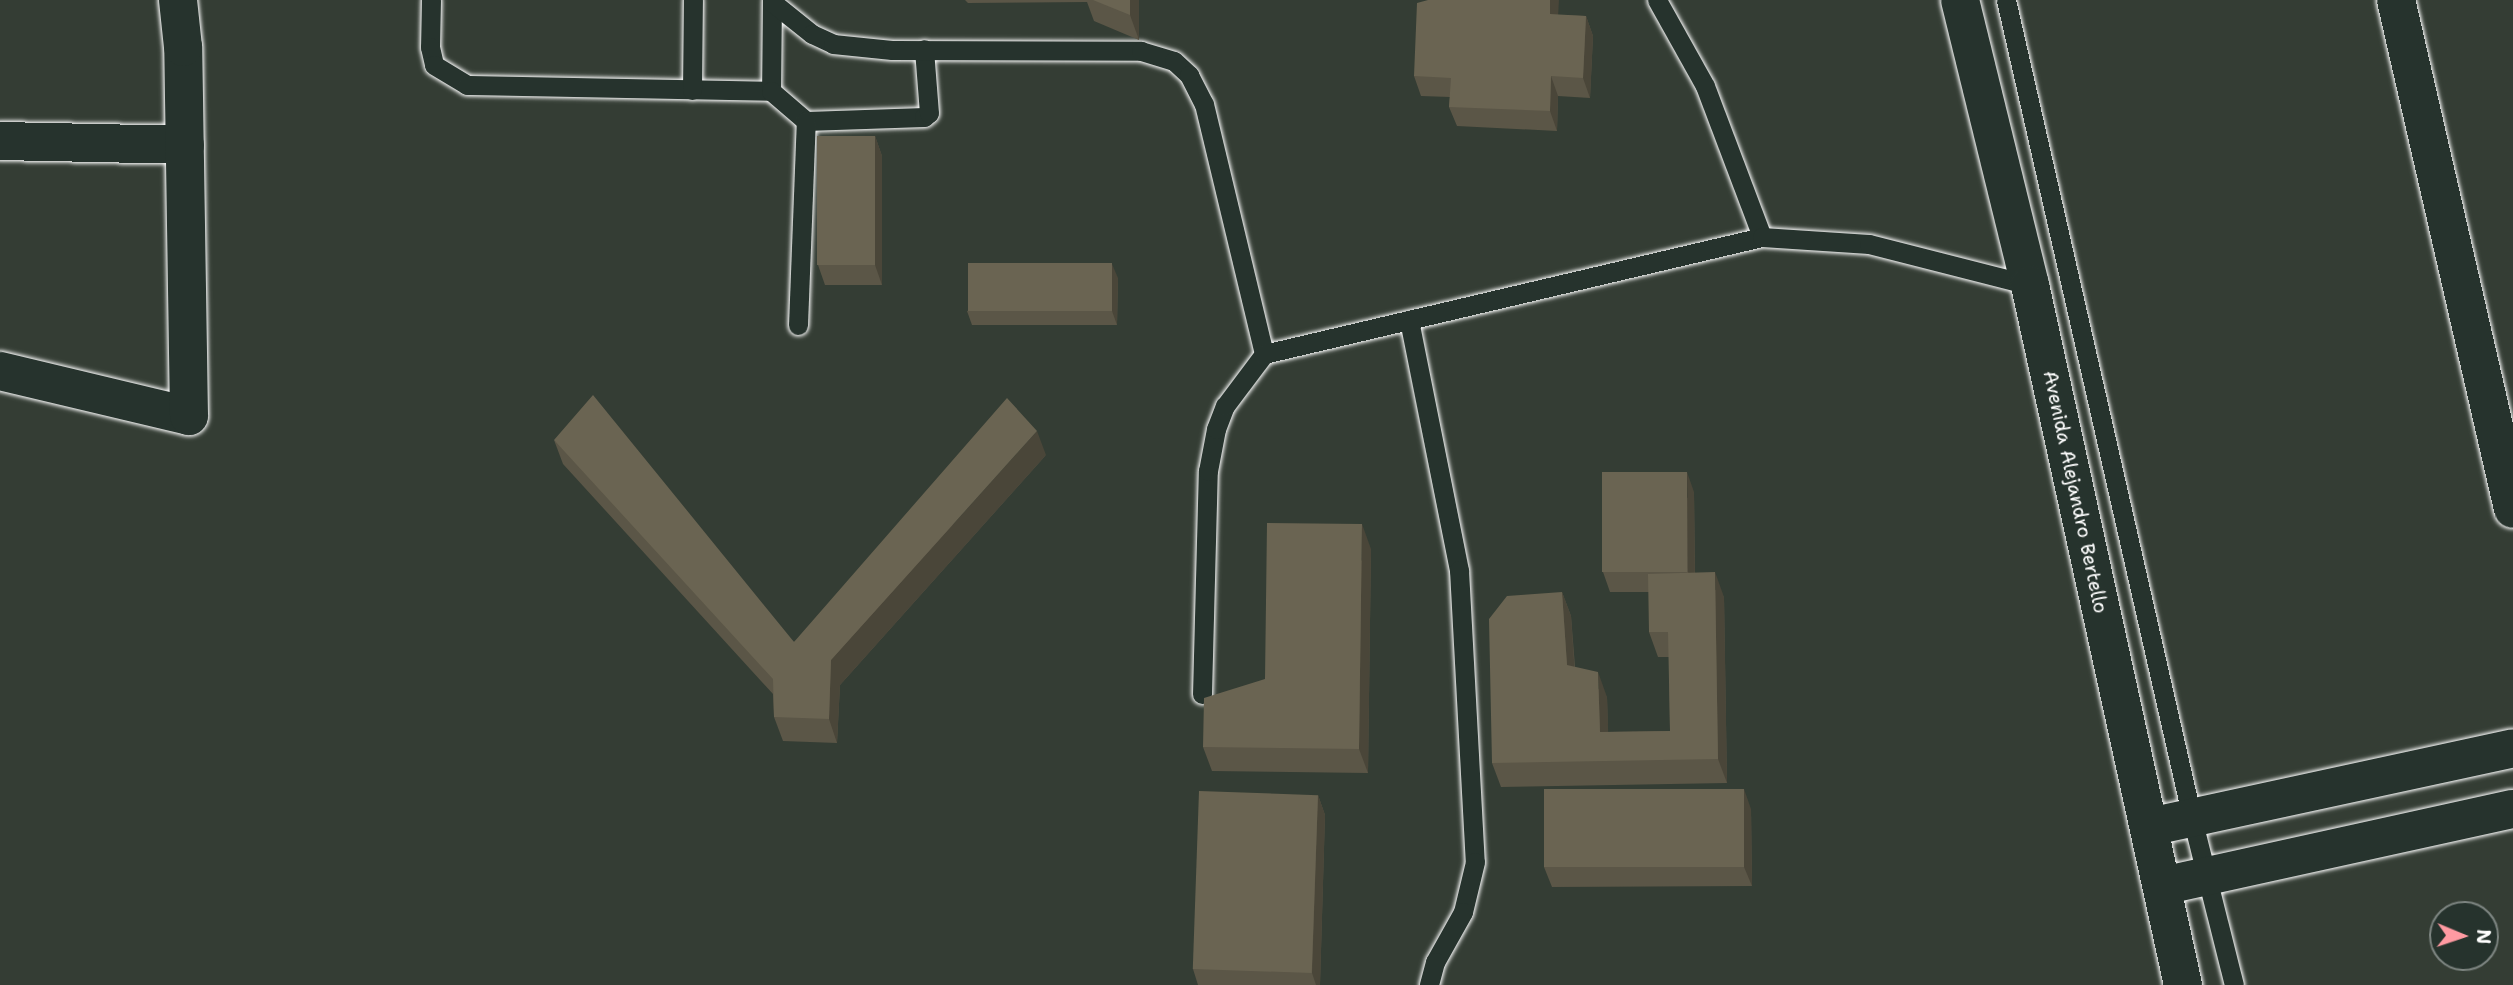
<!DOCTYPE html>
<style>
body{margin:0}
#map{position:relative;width:2513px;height:985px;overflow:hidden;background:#343d34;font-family:"Shantell Sans",sans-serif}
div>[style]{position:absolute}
.roads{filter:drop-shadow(0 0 2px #fff) drop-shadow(0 0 2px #fff)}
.service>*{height:19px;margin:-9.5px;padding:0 9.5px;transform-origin:9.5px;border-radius:9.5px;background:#26332d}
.minor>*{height:38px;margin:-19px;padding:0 19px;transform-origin:19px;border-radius:19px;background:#26332d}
.primary>*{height:38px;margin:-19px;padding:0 19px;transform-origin:19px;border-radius:19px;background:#26332d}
.wall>*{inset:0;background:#5b5647}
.shaded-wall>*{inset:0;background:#4a4639}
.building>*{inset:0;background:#6a6452;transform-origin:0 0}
span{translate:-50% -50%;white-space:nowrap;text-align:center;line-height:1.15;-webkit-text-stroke:5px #26332d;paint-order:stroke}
.street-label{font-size:19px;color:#fff}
.north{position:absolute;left:2429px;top:901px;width:70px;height:70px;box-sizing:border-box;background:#26332d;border:2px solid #7d8581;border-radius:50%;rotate:92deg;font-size:19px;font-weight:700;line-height:28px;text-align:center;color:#fff}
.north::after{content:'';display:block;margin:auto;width:24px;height:32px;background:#ff9aa2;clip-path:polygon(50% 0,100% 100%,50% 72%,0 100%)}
</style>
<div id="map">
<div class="roads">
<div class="service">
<div style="left:431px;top:0;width:47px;rotate:91.2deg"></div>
<div style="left:430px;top:47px;width:18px;rotate:77deg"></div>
<div style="left:434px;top:65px;width:39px;rotate:31deg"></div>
<div style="left:467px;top:85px;width:304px;rotate:1.1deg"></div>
<div style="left:772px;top:0;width:91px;rotate:90.6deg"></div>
<div style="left:771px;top:91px;width:46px;rotate:40.6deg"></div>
<div style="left:806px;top:121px;width:118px;rotate:-1.9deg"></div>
<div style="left:924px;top:117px;width:6px;rotate:-39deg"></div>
<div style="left:929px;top:113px;width:64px;rotate:-94.5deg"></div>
<div style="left:1657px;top:0;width:98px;rotate:60.8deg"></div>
<div style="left:1705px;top:86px;width:161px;rotate:69.3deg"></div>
<div style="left:2006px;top:0;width:839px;rotate:77.19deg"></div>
<div style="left:2192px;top:818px;width:172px;rotate:75.9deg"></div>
<div style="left:772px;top:2px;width:51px;rotate:38.7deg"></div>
<div style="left:812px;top:34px;width:23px;rotate:25deg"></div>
<div style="left:833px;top:44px;width:59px;rotate:5.8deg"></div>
<div style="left:892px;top:50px;width:249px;rotate:0.2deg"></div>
<div style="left:1141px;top:51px;width:34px;rotate:17deg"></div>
<div style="left:1174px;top:61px;width:21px;rotate:43deg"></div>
<div style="left:1189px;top:75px;width:33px;rotate:63deg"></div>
<div style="left:1204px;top:104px;width:257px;rotate:76.5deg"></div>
<div style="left:692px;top:90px;width:90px;rotate:-89.4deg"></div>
<div style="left:1409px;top:320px;width:255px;rotate:78.7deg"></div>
<div style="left:1459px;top:570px;width:292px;rotate:86.9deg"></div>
<div style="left:1475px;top:862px;width:51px;rotate:103.5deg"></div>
<div style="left:1463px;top:912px;width:57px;rotate:119.2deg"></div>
<div style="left:1435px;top:962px;width:24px;rotate:105deg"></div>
<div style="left:798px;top:325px;width:204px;rotate:-87.8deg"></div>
<div style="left:1202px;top:694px;width:223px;rotate:-88.5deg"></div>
<div style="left:1208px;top:471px;width:43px;rotate:-79.2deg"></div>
<div style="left:1216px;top:429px;width:25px;rotate:-69deg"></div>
<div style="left:1225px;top:406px;width:65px;rotate:-53.1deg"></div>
<div style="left:1264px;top:354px;width:512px;rotate:-13.22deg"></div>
<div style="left:1762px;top:237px;width:107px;rotate:3.7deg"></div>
<div style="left:1869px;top:244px;width:166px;rotate:14.3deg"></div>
</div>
<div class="minor">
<div style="left:2396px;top:0;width:522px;rotate:77.05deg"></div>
<div style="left:0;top:141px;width:185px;rotate:1.2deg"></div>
<div style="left:0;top:371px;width:194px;rotate:13.4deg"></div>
<div style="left:189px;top:416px;width:369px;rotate:-90.9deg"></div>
<div style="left:183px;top:47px;width:47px;rotate:-96.1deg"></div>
<div style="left:2149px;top:827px;width:372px;rotate:-12.2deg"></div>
<div style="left:2162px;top:886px;width:359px;rotate:-12.4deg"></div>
</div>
<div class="primary">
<div style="left:1960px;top:0;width:293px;rotate:76.2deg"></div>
<div style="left:2030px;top:285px;width:717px;rotate:77.67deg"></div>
</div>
</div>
<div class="wall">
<div style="clip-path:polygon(965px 0,1139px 0,1139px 40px,1094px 21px,1087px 2px,968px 3px)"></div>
<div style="clip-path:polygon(1558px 15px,1586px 16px,1593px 36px,1590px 98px,1558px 96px,1557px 131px,1457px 126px,1449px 107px,1450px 97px,1421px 96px,1414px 76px)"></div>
<div style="clip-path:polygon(875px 136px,882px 156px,882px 285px,825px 285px,818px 265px)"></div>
<div style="clip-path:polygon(1118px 278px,1117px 325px,972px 325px,967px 311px)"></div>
<div style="clip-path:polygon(554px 440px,794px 642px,1046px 455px,840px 685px,837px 743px,783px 741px,774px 717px,773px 694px,563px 464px)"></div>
<div style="clip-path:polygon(1694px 492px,1695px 573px,1724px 597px,1727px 783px,1501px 787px,1492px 763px,1562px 592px,1571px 616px,1575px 667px,1607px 697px,1608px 732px,1670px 731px,1669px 657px,1658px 657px,1649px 632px,1649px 592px,1610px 592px,1603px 572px)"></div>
<div style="clip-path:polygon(1371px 549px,1368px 773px,1212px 771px,1203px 747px,1265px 679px)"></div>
<div style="clip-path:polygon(1318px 795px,1325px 815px,1320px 985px,1198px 985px,1193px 969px)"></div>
<div style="clip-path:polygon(1751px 809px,1752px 886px,1552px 887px,1544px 867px)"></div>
</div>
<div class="shaded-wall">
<div style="clip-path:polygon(1130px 0,1139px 0,1139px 40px,1130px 15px)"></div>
<div style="clip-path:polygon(1550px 0,1559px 0,1557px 34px,1550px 14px)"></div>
<div style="clip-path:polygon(1586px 16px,1593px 36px,1590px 98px,1583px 78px)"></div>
<div style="clip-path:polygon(1551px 76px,1558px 96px,1557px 131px,1550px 111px)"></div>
<div style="clip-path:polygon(875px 136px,882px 156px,882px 285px,875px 265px)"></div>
<div style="clip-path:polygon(1112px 264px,1118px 278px,1117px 325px,1112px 311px)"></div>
<div style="clip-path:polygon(1037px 431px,1046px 455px,840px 685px,837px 743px,829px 719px,831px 660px)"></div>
<div style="clip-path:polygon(1687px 472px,1694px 492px,1695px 592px,1688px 572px)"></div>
<div style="clip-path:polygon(1362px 524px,1371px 549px,1368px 773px,1359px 749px)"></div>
<div style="clip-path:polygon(1715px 572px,1724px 597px,1727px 783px,1718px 759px)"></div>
<div style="clip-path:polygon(1562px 592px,1571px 616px,1576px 690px,1567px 665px)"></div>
<div style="clip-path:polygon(1598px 672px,1607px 697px,1609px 756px,1600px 732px)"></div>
<div style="clip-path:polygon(1744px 789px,1751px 809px,1752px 886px,1744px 867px)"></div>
<div style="clip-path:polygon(1318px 795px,1325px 815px,1320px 985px,1316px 985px,1312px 973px)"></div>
</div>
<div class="building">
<div style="clip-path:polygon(1093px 0,1130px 0,1130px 15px)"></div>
<div style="clip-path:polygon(1428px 0,1550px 0,1550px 14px,1586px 16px,1583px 78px,1551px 76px,1550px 111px,1449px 107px,1451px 78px,1414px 76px,1417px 3px)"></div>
<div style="left:875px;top:136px;width:129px;height:58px;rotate:90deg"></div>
<div style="left:968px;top:263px;width:144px;height:48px"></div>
<div style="clip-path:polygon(593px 395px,794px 642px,1007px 398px,1037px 431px,831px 660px,829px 719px,774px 717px,773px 679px,554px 440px)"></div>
<div style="left:1602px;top:472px;width:85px;height:100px"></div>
<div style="clip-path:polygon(1267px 523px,1362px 524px,1359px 749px,1203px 747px,1204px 698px,1265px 679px)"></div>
<div style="clip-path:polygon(1715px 572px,1718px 759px,1492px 763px,1489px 619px,1507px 596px,1562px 592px,1567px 665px,1598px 672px,1600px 732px,1670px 731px,1668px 632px,1649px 632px,1648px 574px)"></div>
<div style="left:1744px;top:789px;width:78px;height:200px;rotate:90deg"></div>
<div style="left:1199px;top:791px;width:119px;height:178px;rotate:2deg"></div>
</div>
<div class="street-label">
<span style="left:2075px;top:492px;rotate:78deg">Avenida Alejandro Bertello</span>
</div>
<div class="north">N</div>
</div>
